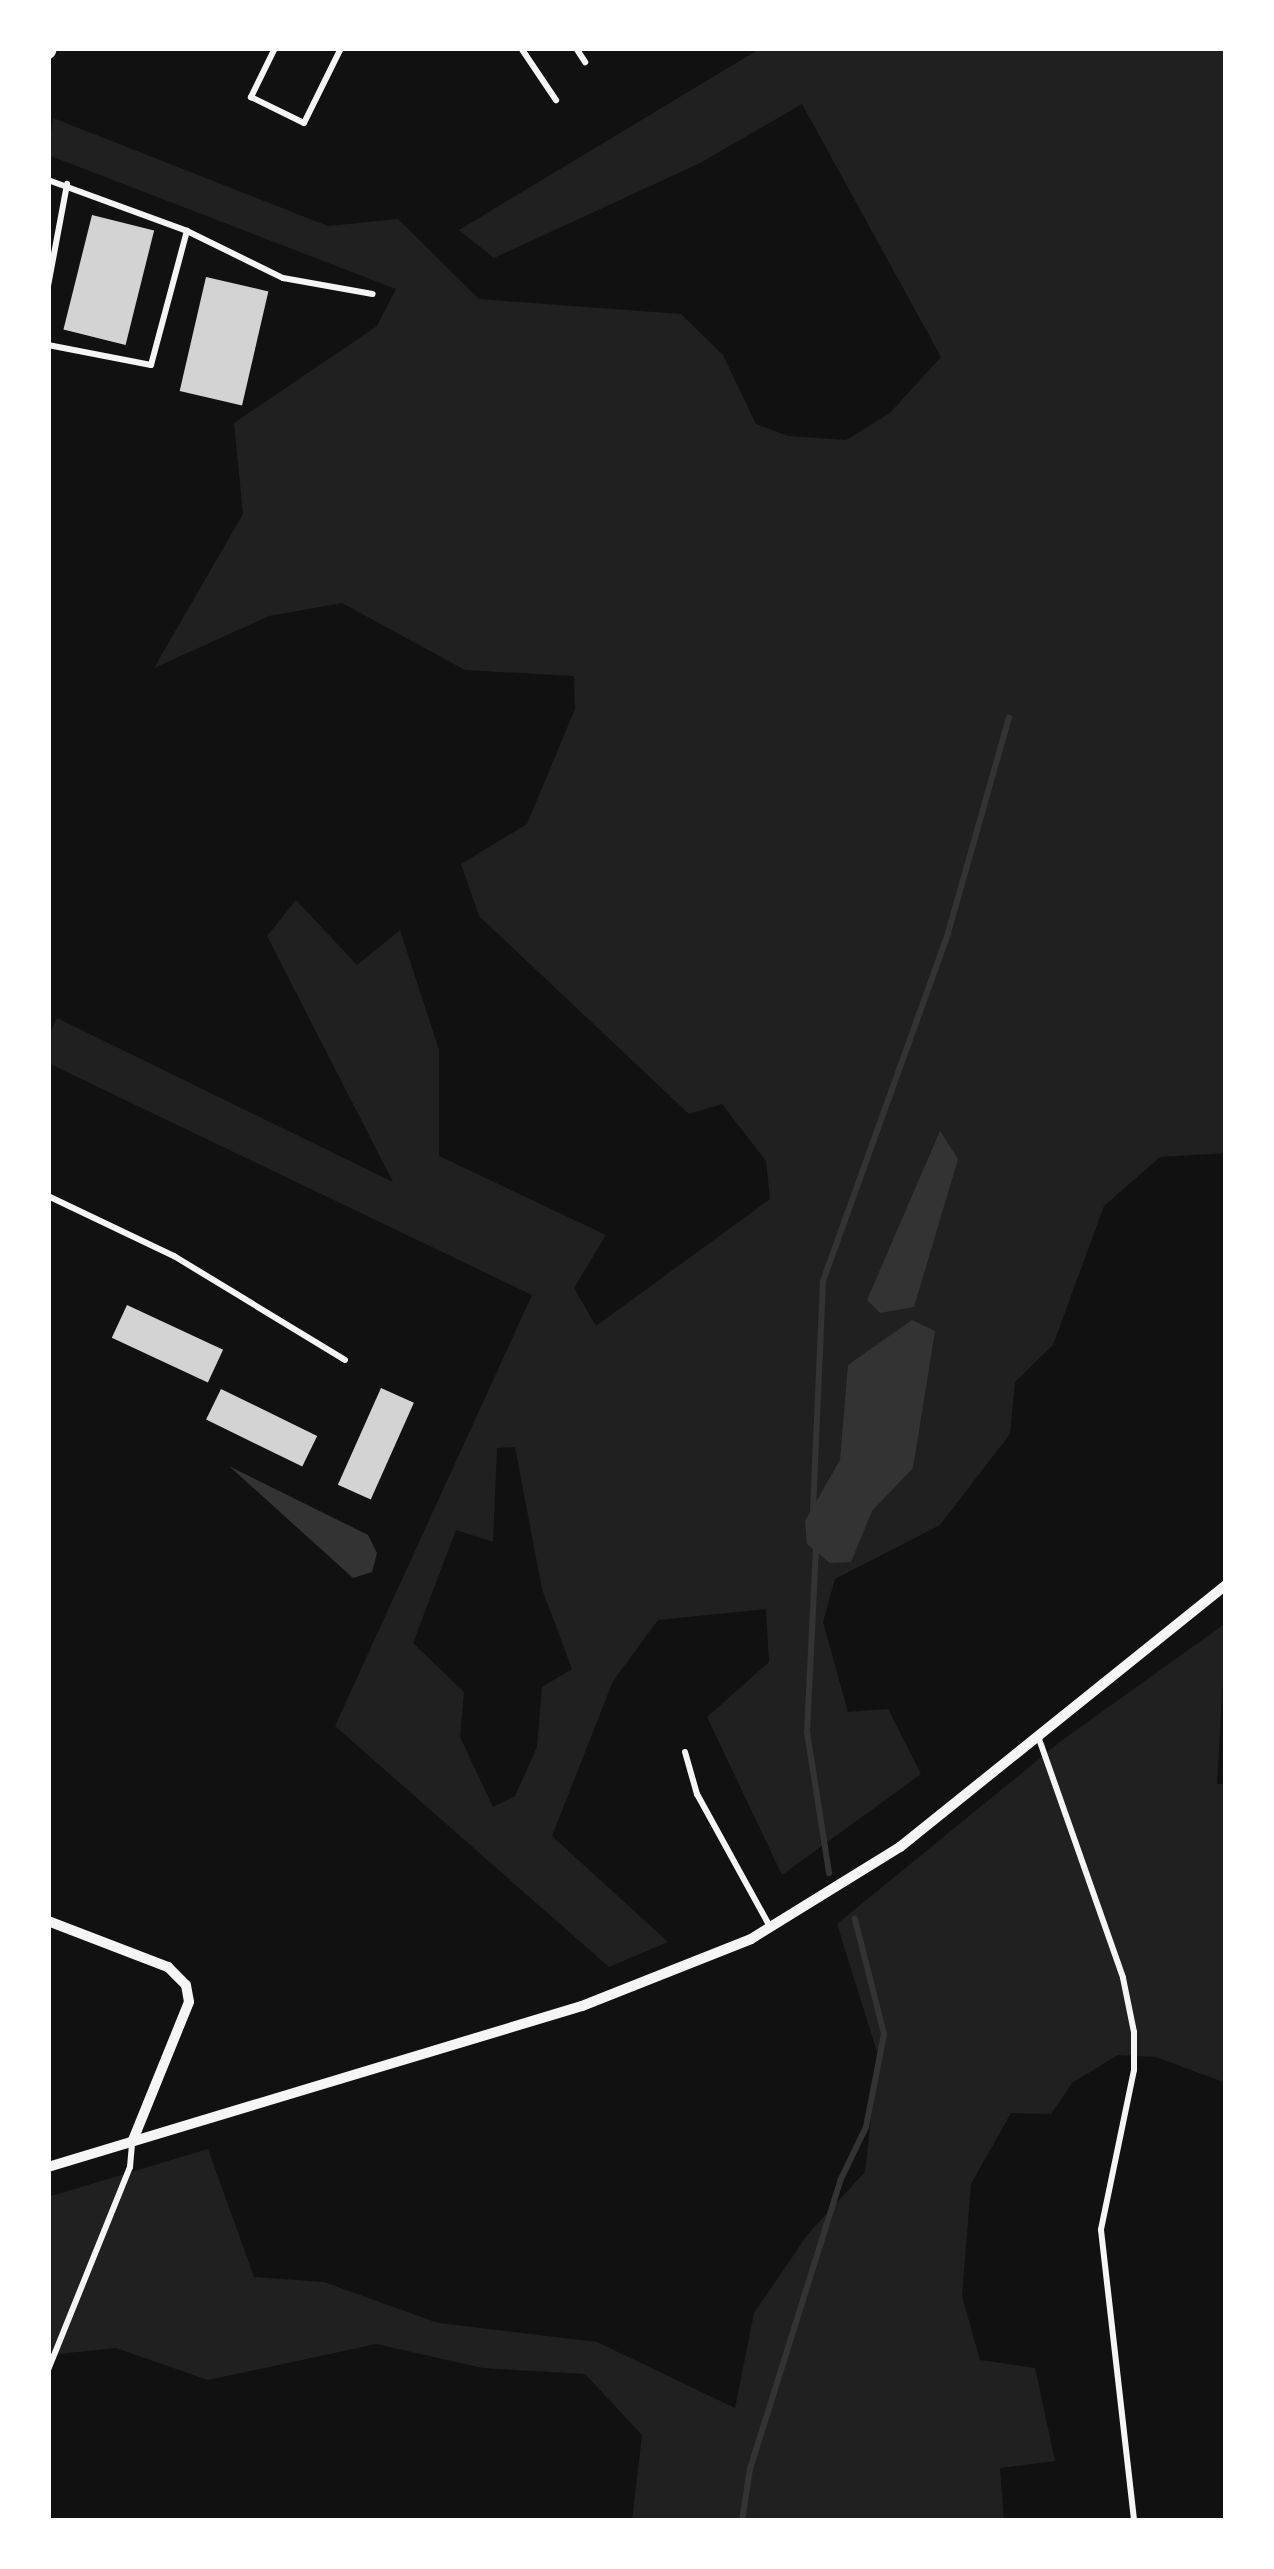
<!DOCTYPE html>
<style>
body{margin:0}
#map{position:relative;width:1274px;height:2569px;overflow:hidden;background:#111;font-family:Manrope,sans-serif}
div>[style]{position:absolute}
.green>*{inset:0;background:#202020}
.water>*{inset:0;background:#333}
.stream>*{height:6px;margin:-3px;padding:0 3px;transform-origin:3px;border-radius:3px;background:#333}
.building>*{inset:0;background:#d3d3d3;transform-origin:0 0}
.service>*{height:6px;margin:-3px;padding:0 3px;transform-origin:3px;border-radius:3px;background:#f5f5f5}
.minor>*{height:10px;margin:-5px;padding:0 5px;transform-origin:5px;border-radius:5px;background:#f5f5f5}
.primary>*{height:16px;margin:-8px;padding:0 8px;transform-origin:8px;border-radius:8px;background:#f5f5f5}
span{translate:-50% -50%;white-space:nowrap;text-align:center;line-height:1.15;-webkit-text-stroke:12px #fff;paint-order:stroke}
.frame{position:absolute;inset:0;border:51px solid #fff;pointer-events:none}
</style>
<div id="map">
<div class="green">
<div style="clip-path:polygon(evenodd,761px 48px,1226px 48px,1226px 1153px,1160px 1157px,1104px 1206px,1053px 1345px,1015px 1382px,1010px 1434px,940px 1525px,835px 1579px,823px 1622px,848px 1712px,888px 1709px,921px 1774px,782px 1875px,707px 1717px,769px 1662px,766px 1609px,658px 1620px,613px 1681px,552px 1836px,668px 1942px,609px 1967px,335px 1726px,532px 1295px,48px 1063px,48px 1038px,57px 1018px,393px 1182px,267px 936px,296px 900px,357px 965px,400px 930px,439px 1050px,439px 1156px,606px 1235px,574px 1288px,596px 1326px,770px 1199px,766px 1161px,722px 1104px,689px 1114px,479px 916px,461px 864px,527px 824px,575px 709px,574px 676px,465px 670px,342px 603px,269px 616px,154px 668px,243px 514px,234px 423px,377px 326px,396px 289px,48px 155px,53px 118px,328px 226px,398px 219px,479px 299px,681px 314px,723px 355px,756px 424px,788px 436px,846px 440px,890px 413px,941px 357px,802px 104px,700px 163px,494px 258px,459px 230px,761px 48px,515px 1447px,542px 1589px,572px 1669px,542px 1687px,537px 1747px,515px 1796px,493px 1807px,460px 1737px,464px 1692px,413px 1643px,456px 1530px,493px 1542px,497px 1448px,515px 1447px)"></div>
<div style="clip-path:polygon(1226px 1623px,1217px 1784px,1226px 1784px,1226px 2083px,1156px 2057px,1118px 2055px,1072px 2083px,1051px 2114px,1011px 2113px,971px 2184px,962px 2296px,980px 2360px,1035px 2368px,1055px 2461px,1000px 2468px,1004px 2521px,632px 2521px,642px 2435px,585px 2374px,483px 2368px,376px 2344px,208px 2380px,116px 2348px,48px 2355px,48px 2197px,208px 2149px,254px 2277px,324px 2282px,438px 2323px,597px 2342px,735px 2408px,754px 2313px,808px 2234px,865px 2172px,878px 2055px,837px 1924px,1061px 1741px)"></div>
</div>
<div class="water">
<div style="clip-path:polygon(940px 1131px,958px 1159px,914px 1307px,880px 1313px,867px 1300px)"></div>
<div style="clip-path:polygon(912px 1320px,935px 1331px,913px 1468px,872px 1511px,851px 1562px,830px 1563px,807px 1544px,805px 1521px,840px 1460px,848px 1365px)"></div>
<div style="clip-path:polygon(229px 1466px,368px 1535px,377px 1553px,372px 1572px,353px 1578px)"></div>
</div>
<div class="stream">
<div style="left:813px;top:1510px;width:229px;rotate:-87.5deg"></div>
<div style="left:823px;top:1281px;width:370px;rotate:-70.2deg"></div>
<div style="left:948px;top:933px;width:224px;rotate:-74.2deg"></div>
<div style="left:816px;top:1548px;width:184px;rotate:92.8deg"></div>
<div style="left:807px;top:1732px;width:143px;rotate:81.1deg"></div>
<div style="left:742px;top:2521px;width:53px;rotate:-81.3deg"></div>
<div style="left:750px;top:2469px;width:302px;rotate:-72.6deg"></div>
<div style="left:840px;top:2181px;width:60px;rotate:-64.3deg"></div>
<div style="left:866px;top:2127px;width:95px;rotate:-79deg"></div>
<div style="left:884px;top:2034px;width:119px;rotate:-104.2deg"></div>
</div>
<div class="building">
<div style="left:92px;top:215px;width:64px;height:118px;rotate:14deg"></div>
<div style="left:206px;top:277px;width:64px;height:117px;rotate:13deg"></div>
<div style="left:127px;top:1305px;width:106px;height:36px;rotate:25deg"></div>
<div style="left:381px;top:1388px;width:36px;height:106px;rotate:24deg"></div>
<div style="left:221px;top:1389px;width:107px;height:34px;rotate:26deg"></div>
</div>
<div class="service">
<div style="left:275px;top:48px;width:55px;rotate:116.1deg"></div>
<div style="left:251px;top:97px;width:59px;rotate:26.1deg"></div>
<div style="left:304px;top:123px;width:84px;rotate:-63.7deg"></div>
<div style="left:521px;top:48px;width:63px;rotate:56.1deg"></div>
<div style="left:576px;top:48px;width:17px;rotate:57deg"></div>
<div style="left:48px;top:180px;width:148px;rotate:20.1deg"></div>
<div style="left:187px;top:231px;width:107px;rotate:26.1deg"></div>
<div style="left:283px;top:278px;width:91px;rotate:10.1deg"></div>
<div style="left:48px;top:286px;width:104px;rotate:-79.4deg"></div>
<div style="left:48px;top:345px;width:105px;rotate:11deg"></div>
<div style="left:151px;top:365px;width:139px;rotate:-75deg"></div>
<div style="left:48px;top:1196px;width:140px;rotate:25.5deg"></div>
<div style="left:174px;top:1256px;width:200px;rotate:31.3deg"></div>
<div style="left:1038px;top:1736px;width:256px;rotate:70.6deg"></div>
<div style="left:1123px;top:1978px;width:55px;rotate:78.5deg"></div>
<div style="left:1134px;top:2032px;width:38px;rotate:90deg"></div>
<div style="left:1134px;top:2070px;width:163px;rotate:101.7deg"></div>
<div style="left:1101px;top:2230px;width:293px;rotate:83.5deg"></div>
<div style="left:685px;top:1752px;width:44px;rotate:74.1deg"></div>
<div style="left:697px;top:1794px;width:149px;rotate:61.2deg"></div>
<div style="left:48px;top:2370px;width:219px;rotate:-68deg"></div>
<div style="left:130px;top:2167px;width:23px;rotate:-85deg"></div>
</div>
<div class="minor">
<div style="left:48px;top:1921px;width:129px;rotate:21deg"></div>
<div style="left:168px;top:1967px;width:25px;rotate:45deg"></div>
<div style="left:186px;top:1985px;width:17px;rotate:80deg"></div>
<div style="left:189px;top:2002px;width:149px;rotate:112.1deg"></div>
<div style="left:48px;top:2167px;width:558px;rotate:-16.78deg"></div>
<div style="left:582px;top:2006px;width:182px;rotate:-21.6deg"></div>
<div style="left:751px;top:1939px;width:175px;rotate:-31.7deg"></div>
<div style="left:900px;top:1847px;width:418px;rotate:-38.8deg"></div>
</div>
<div class="primary">
<div style="left:48px;top:51px;width:3px;rotate:-72deg"></div>
</div>
<div class="frame"></div>
</div>
